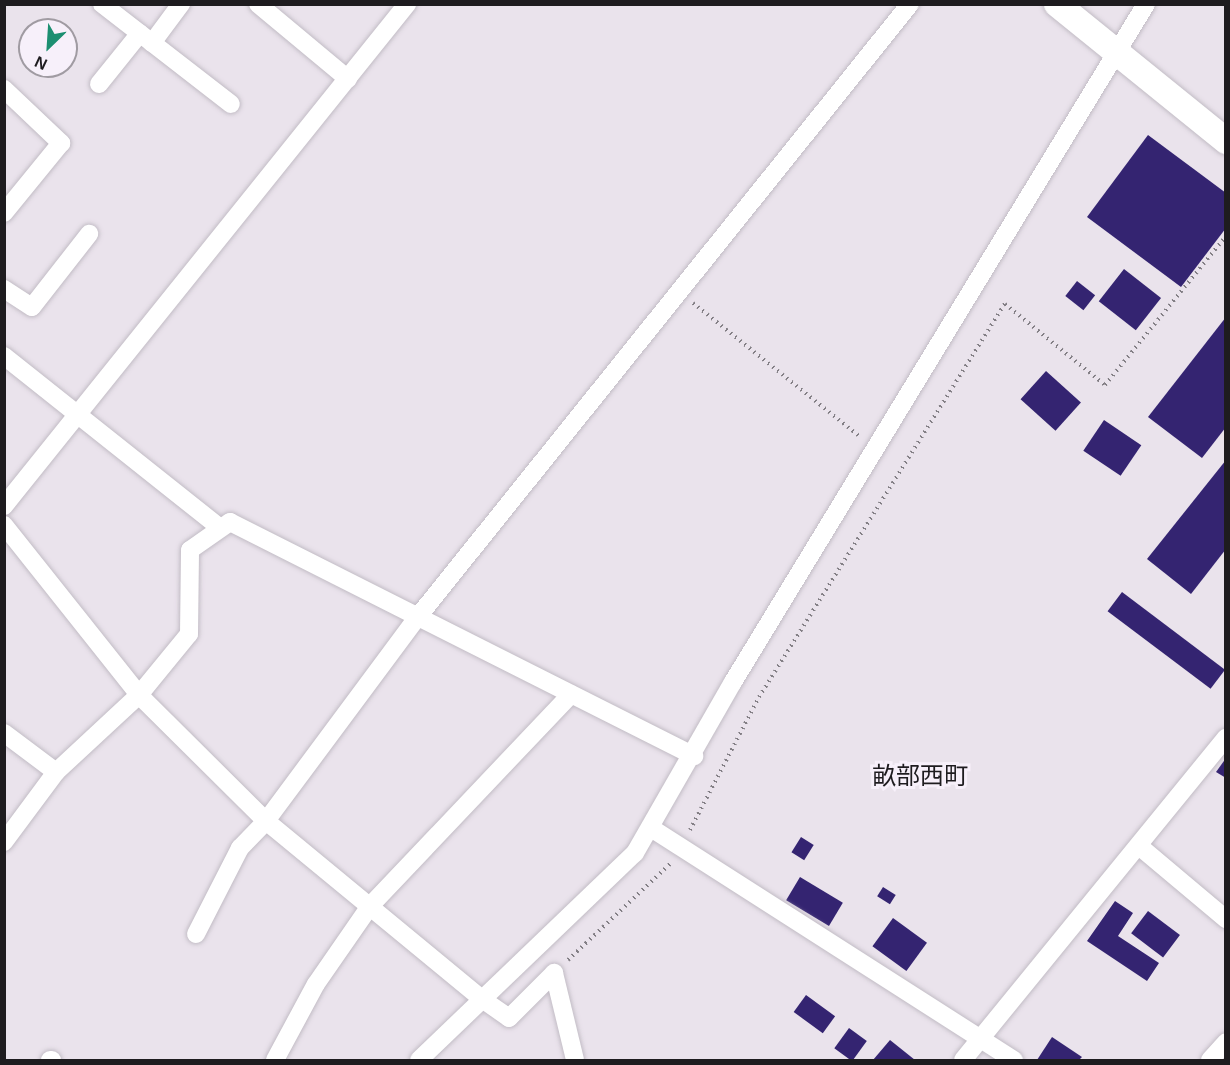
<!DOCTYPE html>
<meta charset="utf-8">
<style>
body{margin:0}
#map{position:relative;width:1230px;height:1065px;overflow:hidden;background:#eae3ec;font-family:Helvetica,"Noto Sans JP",sans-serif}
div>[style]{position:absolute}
.building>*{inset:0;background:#342471;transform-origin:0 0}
.path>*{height:4px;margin-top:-2px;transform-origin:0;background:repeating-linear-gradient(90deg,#837f85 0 1.5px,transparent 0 6px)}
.roads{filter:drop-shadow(0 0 2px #c2bcc5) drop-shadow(0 0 2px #c2bcc5)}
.minor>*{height:18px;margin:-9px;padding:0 9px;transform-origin:9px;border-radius:9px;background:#fff}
.secondary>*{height:26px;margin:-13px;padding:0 13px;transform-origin:13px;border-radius:13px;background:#fff}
span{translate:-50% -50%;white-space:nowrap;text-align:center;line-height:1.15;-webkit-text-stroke:6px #f7f0fa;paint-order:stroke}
.quarter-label{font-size:24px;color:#1e1c1f}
.frame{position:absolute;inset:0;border:6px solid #1e1c1f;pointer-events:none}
.north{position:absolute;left:18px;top:18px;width:60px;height:60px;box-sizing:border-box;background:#f7f0fa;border:2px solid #a09ba2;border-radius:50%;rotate:205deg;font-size:16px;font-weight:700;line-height:24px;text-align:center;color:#1e1c1f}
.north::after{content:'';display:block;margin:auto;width:21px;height:27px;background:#1c8f71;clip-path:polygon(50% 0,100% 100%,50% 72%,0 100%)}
</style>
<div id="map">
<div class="building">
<div style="clip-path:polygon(1148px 135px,1226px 193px,1226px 228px,1181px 287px,1087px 217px)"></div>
<div style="left:1124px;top:269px;width:47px;height:41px;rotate:38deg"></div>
<div style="left:1077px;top:281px;width:23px;height:19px;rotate:38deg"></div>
<div style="clip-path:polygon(1226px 317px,1226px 427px,1202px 458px,1148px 417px)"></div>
<div style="left:1046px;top:371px;width:47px;height:38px;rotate:42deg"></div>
<div style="left:1104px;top:420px;width:45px;height:37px;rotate:34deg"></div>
<div style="clip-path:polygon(1226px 460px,1226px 549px,1191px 594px,1147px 559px)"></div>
<div style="left:1122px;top:592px;width:129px;height:24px;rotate:37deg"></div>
<div style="clip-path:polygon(1226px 758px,1226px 778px,1216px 772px)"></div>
<div style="left:801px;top:837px;width:15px;height:18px;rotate:32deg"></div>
<div style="left:800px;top:877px;width:50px;height:27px;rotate:31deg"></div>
<div style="left:883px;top:887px;width:15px;height:11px;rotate:32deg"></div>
<div style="clip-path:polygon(1115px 901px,1133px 913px,1118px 936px,1159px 963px,1147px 981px,1087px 941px)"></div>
<div style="left:1148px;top:911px;width:40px;height:28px;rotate:37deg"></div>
<div style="left:893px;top:918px;width:42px;height:35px;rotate:36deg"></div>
<div style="left:806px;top:995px;width:36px;height:21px;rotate:36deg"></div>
<div style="left:849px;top:1028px;width:22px;height:25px;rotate:36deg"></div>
<div style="clip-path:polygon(1052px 1037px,1082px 1057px,1079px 1060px,1037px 1060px)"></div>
<div style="clip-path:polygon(890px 1040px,915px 1060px,873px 1060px)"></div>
</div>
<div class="path">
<div style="left:693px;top:303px;width:214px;rotate:38.7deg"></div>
<div style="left:690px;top:830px;width:150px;rotate:-62.6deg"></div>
<div style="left:759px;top:697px;width:464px;rotate:-58deg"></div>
<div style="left:1005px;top:304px;width:129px;rotate:39deg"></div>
<div style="left:1105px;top:385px;width:192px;rotate:-50.9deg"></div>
<div style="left:568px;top:960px;width:143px;rotate:-43.3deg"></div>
</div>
<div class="roads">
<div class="minor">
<div style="left:102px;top:4px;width:163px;rotate:37.8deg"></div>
<div style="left:258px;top:4px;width:117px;rotate:39.8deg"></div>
<div style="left:152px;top:43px;width:49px;rotate:-53.4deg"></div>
<div style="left:99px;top:84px;width:65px;rotate:-51.2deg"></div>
<div style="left:4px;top:89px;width:79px;rotate:43.5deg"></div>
<div style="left:61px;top:143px;width:90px;rotate:129.2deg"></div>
<div style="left:4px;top:289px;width:33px;rotate:33deg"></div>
<div style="left:32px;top:307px;width:93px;rotate:-52deg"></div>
<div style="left:4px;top:356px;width:276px;rotate:38.5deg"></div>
<div style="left:4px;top:506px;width:644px;rotate:-51.24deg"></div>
<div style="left:4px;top:525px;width:217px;rotate:51.5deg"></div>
<div style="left:139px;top:695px;width:179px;rotate:44.8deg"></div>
<div style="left:266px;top:821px;width:280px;rotate:39.5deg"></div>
<div style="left:482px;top:999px;width:33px;rotate:35deg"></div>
<div style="left:509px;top:1018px;width:64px;rotate:-45deg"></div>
<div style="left:554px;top:973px;width:89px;rotate:76.4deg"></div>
<div style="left:4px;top:733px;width:65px;rotate:36.9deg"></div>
<div style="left:651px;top:828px;width:431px;rotate:32.6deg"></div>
<div style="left:4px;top:842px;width:87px;rotate:-53.4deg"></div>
<div style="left:56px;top:772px;width:113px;rotate:-42.9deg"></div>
<div style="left:139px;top:695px;width:79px;rotate:-50.7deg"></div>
<div style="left:189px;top:634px;width:84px;rotate:-89.3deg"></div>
<div style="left:190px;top:550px;width:49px;rotate:-35deg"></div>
<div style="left:230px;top:522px;width:520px;rotate:26.76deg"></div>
<div style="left:1139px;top:846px;width:114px;rotate:40deg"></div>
<div style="left:196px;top:934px;width:97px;rotate:-62.9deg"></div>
<div style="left:240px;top:848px;width:37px;rotate:-46deg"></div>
<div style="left:266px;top:821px;width:253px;rotate:-53.4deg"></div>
<div style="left:417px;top:618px;width:787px;rotate:-51.24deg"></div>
<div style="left:50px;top:1060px;width:2px"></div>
<div style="left:275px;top:1060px;width:86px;rotate:-61.7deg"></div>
<div style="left:316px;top:984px;width:95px;rotate:-55.3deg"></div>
<div style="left:370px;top:906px;width:292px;rotate:-46.5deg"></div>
<div style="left:419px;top:1060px;width:299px;rotate:-43.8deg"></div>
<div style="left:635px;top:853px;width:197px;rotate:-60.2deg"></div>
<div style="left:733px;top:682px;width:794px;rotate:-58.65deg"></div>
<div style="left:963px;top:1060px;width:416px;rotate:-50.8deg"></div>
<div style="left:1210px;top:1060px;width:24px;rotate:-48deg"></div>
</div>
<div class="secondary">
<div style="left:1057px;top:4px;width:218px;rotate:39deg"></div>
</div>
</div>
<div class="quarter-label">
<span style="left:920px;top:776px">畝部西町</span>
</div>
<div class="frame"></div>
<div class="north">N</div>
</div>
